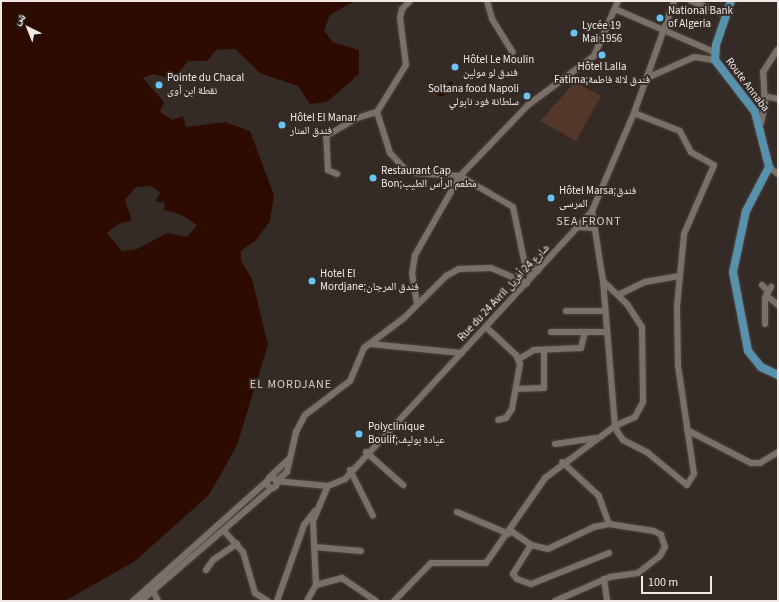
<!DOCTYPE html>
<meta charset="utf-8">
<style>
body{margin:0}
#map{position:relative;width:779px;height:602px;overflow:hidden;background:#352b26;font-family:"Source Sans 3","Noto Naskh Arabic",sans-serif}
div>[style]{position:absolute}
.green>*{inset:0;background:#533729}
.water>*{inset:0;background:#2d0b00}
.roads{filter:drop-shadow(0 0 1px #4f4643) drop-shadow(0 0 1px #4f4643)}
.minor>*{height:6px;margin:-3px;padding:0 3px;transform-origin:3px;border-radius:3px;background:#7a6f69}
.minor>.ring{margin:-3px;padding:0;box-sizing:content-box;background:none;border:6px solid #7a6f69;border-radius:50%}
.major>*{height:8px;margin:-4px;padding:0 4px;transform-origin:4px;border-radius:4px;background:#5791ab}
.dots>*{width:11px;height:11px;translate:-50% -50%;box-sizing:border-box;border:2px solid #352b26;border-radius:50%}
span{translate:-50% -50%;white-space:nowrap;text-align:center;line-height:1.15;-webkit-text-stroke:3.5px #352b26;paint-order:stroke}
.poi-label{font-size:11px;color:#f0e9e6}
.left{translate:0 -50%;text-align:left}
.right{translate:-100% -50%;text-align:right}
.street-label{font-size:11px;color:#f0e9e6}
.neighbourhood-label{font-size:12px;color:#dacdc7;letter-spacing:1px}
.frame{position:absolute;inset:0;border:2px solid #f0e9e6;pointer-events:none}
.north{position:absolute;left:8px;top:8px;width:40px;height:40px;-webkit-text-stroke:3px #352b26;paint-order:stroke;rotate:317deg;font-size:11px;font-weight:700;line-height:16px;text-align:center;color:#f0e9e6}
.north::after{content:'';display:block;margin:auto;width:14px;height:18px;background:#f0e9e6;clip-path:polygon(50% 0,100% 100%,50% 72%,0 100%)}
.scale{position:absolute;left:641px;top:576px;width:71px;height:18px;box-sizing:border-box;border:2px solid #f0e9e6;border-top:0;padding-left:5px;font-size:12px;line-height:14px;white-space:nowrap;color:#f0e9e6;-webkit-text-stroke:3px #352b26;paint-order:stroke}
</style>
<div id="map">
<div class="green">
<div style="clip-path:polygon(575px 82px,601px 96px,576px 141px,540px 121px)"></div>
</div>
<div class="water">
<div style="clip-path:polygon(evenodd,1px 1px,355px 1px,330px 15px,324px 30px,332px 42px,359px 50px,359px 74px,327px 102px,310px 104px,298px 86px,260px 73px,235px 49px,216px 50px,207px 61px,188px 61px,174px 79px,153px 74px,143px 78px,164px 102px,160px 112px,172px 120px,183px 116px,186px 127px,225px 122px,250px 131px,274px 195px,270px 221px,256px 240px,241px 251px,241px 261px,252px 279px,268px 345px,237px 445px,209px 495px,135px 561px,65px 601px,1px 601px,1px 1px,150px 186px,160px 192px,156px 201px,165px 203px,164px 210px,180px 214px,197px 225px,187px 237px,167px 233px,137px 249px,122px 251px,107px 233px,120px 223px,132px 221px,125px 200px,136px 187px,150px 186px)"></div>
<div style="clip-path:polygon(451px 81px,456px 87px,452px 92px,440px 97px,432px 91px,434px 86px,442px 87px)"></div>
</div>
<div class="roads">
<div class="minor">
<div style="left:487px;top:1px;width:19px;rotate:74deg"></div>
<div style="left:492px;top:19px;width:39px;rotate:58deg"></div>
<div style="left:691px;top:1px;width:38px;rotate:22deg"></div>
<div style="left:615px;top:9px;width:108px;rotate:23.5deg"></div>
<div style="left:647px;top:78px;width:51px;rotate:-24.1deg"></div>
<div style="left:694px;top:57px;width:21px;rotate:8deg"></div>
<div style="left:764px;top:96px;width:14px;rotate:12deg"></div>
<div style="left:377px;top:112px;width:43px;rotate:72.4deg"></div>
<div style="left:390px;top:153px;width:21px;rotate:47deg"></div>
<div style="left:404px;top:168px;width:13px;rotate:23deg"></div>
<div style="left:416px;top:173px;width:44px;rotate:3.9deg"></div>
<div style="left:460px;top:176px;width:61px;rotate:30.3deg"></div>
<div style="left:513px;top:207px;width:64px;rotate:78.3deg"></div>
<div style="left:526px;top:270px;width:9px;rotate:58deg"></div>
<div style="left:377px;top:112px;width:55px;rotate:-58.3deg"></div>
<div style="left:406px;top:65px;width:47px;rotate:-97.3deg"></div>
<div style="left:400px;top:18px;width:9px;rotate:-77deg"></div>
<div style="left:402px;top:9px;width:11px;rotate:-45deg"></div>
<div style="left:761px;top:123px;width:17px;rotate:-77deg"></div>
<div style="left:765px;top:106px;width:34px;rotate:-93deg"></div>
<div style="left:763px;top:72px;width:27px;rotate:-57deg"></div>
<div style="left:769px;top:167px;width:11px;rotate:38deg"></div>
<div style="left:337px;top:174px;width:10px;rotate:-156deg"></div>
<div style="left:328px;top:170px;width:34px;rotate:-93deg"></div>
<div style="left:326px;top:136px;width:36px;rotate:-30deg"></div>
<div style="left:357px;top:118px;width:21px;rotate:-17deg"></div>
<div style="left:578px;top:227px;width:17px;rotate:3deg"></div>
<div style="left:526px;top:262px;width:15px;rotate:37deg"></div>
<div style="left:603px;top:281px;width:33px;rotate:44deg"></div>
<div style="left:627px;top:304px;width:27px;rotate:57deg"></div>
<div style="left:642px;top:327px;width:75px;rotate:89.2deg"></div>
<div style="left:643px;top:402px;width:17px;rotate:118deg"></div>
<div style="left:635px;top:417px;width:22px;rotate:156deg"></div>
<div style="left:615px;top:426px;width:5px;rotate:68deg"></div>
<div style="left:617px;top:431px;width:11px;rotate:56deg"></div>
<div style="left:623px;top:440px;width:28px;rotate:27deg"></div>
<div style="left:648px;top:453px;width:50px;rotate:39.4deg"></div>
<div style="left:687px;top:485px;width:13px;rotate:-58deg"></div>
<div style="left:694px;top:474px;width:110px;rotate:-98.4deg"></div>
<div style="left:678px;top:365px;width:59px;rotate:-91deg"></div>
<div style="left:677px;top:306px;width:72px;rotate:-84.4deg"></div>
<div style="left:684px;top:234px;width:75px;rotate:-66.5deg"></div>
<div style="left:714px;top:165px;width:26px;rotate:-151deg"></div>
<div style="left:691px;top:152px;width:24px;rotate:-118deg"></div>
<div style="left:680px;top:131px;width:49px;rotate:-158.6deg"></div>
<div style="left:762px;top:285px;width:8px;rotate:45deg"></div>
<div style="left:618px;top:295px;width:30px;rotate:-26deg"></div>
<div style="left:645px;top:282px;width:35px;rotate:-10deg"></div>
<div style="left:766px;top:295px;width:16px;rotate:40deg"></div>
<div style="left:417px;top:304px;width:30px;rotate:-99deg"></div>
<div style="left:412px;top:274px;width:19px;rotate:-81deg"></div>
<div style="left:415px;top:255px;width:91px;rotate:-60.3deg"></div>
<div style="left:460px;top:176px;width:98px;rotate:-46.2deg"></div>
<div style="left:528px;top:105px;width:82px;rotate:-36.6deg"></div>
<div style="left:594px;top:56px;width:60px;rotate:-66.4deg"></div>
<div style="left:566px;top:311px;width:39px"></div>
<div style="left:765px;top:324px;width:26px;rotate:-90deg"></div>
<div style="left:765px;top:298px;width:13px;rotate:-61deg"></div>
<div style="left:486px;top:327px;width:41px;rotate:43deg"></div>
<div style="left:516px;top:355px;width:10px;rotate:66deg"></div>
<div style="left:520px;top:364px;width:46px;rotate:100.1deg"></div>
<div style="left:512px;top:409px;width:11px;rotate:124deg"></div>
<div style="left:506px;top:418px;width:8px;rotate:166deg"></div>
<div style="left:551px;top:332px;width:55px"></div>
<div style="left:370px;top:344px;width:92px;rotate:5.6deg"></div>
<div style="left:519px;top:359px;width:17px;rotate:-31deg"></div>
<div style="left:534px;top:350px;width:47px;rotate:-2.4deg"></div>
<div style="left:581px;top:348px;width:16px;rotate:-76deg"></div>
<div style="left:516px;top:389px;width:28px;rotate:-2deg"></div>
<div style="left:544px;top:388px;width:38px;rotate:-90deg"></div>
<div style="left:687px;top:430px;width:72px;rotate:27.3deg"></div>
<div style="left:751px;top:463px;width:9px"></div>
<div style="left:760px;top:463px;width:21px;rotate:-31deg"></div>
<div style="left:555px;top:444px;width:42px;rotate:-8.1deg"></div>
<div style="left:366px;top:452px;width:50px;rotate:41.7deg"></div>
<div style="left:350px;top:470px;width:51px;rotate:63.4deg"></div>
<div class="ring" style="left:267px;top:478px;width:4px;height:4px"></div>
<div style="left:269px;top:478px;width:29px;rotate:-44deg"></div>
<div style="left:278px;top:480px;width:12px;rotate:-42deg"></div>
<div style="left:287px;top:472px;width:41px;rotate:-77.3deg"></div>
<div style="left:296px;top:432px;width:19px;rotate:-62deg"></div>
<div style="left:305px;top:415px;width:56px;rotate:-37.1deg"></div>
<div style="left:350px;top:381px;width:36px;rotate:-67deg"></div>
<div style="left:364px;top:348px;width:50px;rotate:-36.9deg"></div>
<div style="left:404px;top:318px;width:59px;rotate:-45deg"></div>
<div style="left:446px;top:276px;width:15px;rotate:-28deg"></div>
<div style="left:459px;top:269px;width:32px;rotate:-2deg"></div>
<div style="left:491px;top:268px;width:39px;rotate:23deg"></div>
<div style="left:276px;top:481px;width:52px;rotate:5.5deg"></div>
<div style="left:328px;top:486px;width:18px;rotate:-22deg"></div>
<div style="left:345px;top:479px;width:364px;rotate:-47.3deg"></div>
<div style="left:592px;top:211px;width:107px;rotate:-66.8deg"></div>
<div style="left:634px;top:113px;width:119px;rotate:-70.3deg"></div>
<div style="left:457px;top:512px;width:56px;rotate:22.9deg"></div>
<div style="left:224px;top:531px;width:28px;rotate:48deg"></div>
<div style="left:243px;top:552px;width:43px;rotate:73.7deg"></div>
<div style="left:255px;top:593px;width:15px;rotate:32deg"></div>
<div style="left:511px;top:531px;width:24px;rotate:35deg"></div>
<div style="left:531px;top:545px;width:17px;rotate:13deg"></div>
<div style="left:548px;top:549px;width:51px;rotate:-25.6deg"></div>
<div style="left:594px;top:527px;width:15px;rotate:-11deg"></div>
<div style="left:531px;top:545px;width:34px;rotate:122deg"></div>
<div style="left:513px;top:574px;width:6px;rotate:51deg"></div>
<div style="left:517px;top:579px;width:15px;rotate:20deg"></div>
<div style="left:531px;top:584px;width:84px;rotate:-21.7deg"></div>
<div style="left:314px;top:547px;width:47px;rotate:4.9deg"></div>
<div style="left:206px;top:570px;width:12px;rotate:-55deg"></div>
<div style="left:213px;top:560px;width:29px;rotate:-34deg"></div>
<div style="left:604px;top:579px;width:22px;rotate:82deg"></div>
<div style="left:316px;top:585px;width:64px;rotate:-92.7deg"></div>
<div style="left:313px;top:521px;width:38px;rotate:-67deg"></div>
<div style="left:153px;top:591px;width:11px;rotate:63deg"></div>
<div style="left:133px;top:601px;width:180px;rotate:-41.8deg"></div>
<div style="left:141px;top:601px;width:173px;rotate:-40.8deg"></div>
<div style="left:277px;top:601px;width:81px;rotate:-70.4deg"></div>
<div style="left:304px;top:525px;width:18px;rotate:-52deg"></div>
<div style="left:307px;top:601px;width:18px;rotate:-61deg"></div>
<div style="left:316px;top:585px;width:27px;rotate:-15deg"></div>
<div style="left:342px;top:578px;width:41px;rotate:34.1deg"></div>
<div style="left:394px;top:601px;width:53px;rotate:-45.8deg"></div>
<div style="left:431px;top:563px;width:55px"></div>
<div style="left:486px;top:563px;width:103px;rotate:-55.2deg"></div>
<div style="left:545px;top:478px;width:87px;rotate:-36.6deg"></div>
<div style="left:615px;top:426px;width:145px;rotate:-94.7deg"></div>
<div style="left:603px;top:281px;width:71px;rotate:-98.9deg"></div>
<div style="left:555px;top:601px;width:60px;rotate:-23.6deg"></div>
<div style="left:610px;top:577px;width:28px;rotate:-8deg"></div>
<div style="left:638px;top:573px;width:28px;rotate:-38deg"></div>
<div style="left:660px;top:556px;width:10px;rotate:-61deg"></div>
<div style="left:665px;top:547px;width:13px;rotate:-108deg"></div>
<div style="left:661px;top:535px;width:8px;rotate:-150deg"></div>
<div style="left:654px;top:531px;width:46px;rotate:-171.2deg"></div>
<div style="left:609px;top:524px;width:30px;rotate:-110deg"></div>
<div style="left:599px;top:496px;width:50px;rotate:-137.4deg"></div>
</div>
<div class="major">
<div style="left:731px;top:1px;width:46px;rotate:108.8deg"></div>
<div style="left:716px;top:45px;width:15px;rotate:94deg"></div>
<div style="left:715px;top:60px;width:66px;rotate:52.4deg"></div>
<div style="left:755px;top:112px;width:57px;rotate:75.7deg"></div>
<div style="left:769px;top:167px;width:50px;rotate:117.6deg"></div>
<div style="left:746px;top:211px;width:62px;rotate:102deg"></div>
<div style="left:733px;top:272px;width:80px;rotate:79.2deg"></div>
<div style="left:748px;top:351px;width:21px;rotate:51deg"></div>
<div style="left:761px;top:367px;width:19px;rotate:25deg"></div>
</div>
</div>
<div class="dots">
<div style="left:660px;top:18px;background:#68c4f0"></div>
<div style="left:574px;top:33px;background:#68c4f0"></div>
<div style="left:602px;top:55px;background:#68c4f0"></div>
<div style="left:455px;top:67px;background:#68c4f0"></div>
<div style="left:159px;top:85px;background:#68c4f0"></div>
<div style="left:527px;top:96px;background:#68c4f0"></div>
<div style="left:282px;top:125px;background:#68c4f0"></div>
<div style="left:373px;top:178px;background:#68c4f0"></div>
<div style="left:551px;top:198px;background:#68c4f0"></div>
<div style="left:312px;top:281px;background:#68c4f0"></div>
<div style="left:359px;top:434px;background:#68c4f0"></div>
</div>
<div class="poi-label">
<span class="left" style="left:668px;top:18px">National Bank<br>of Algeria</span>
<span class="left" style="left:582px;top:33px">Lycée 19<br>Mai 1956</span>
<span class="left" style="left:463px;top:67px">Hôtel Le Moulin<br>فندق لو مولين</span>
<span style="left:602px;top:74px">Hôtel Lalla<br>Fatima;فندق لالة فاطمة</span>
<span class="left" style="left:167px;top:85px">Pointe du Chacal<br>نقطة ابن آوى</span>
<span class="right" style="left:519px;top:96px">Soltana food Napoli<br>سلطانة فود نابولي</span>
<span class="left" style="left:290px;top:125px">Hôtel El Manar<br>فندق المنار</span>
<span class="left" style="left:381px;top:178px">Restaurant Cap<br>Bon;مطعم الرأس الطيب</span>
<span class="left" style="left:559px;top:198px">Hôtel Marsa;فندق<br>المرسى</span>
<span class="left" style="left:320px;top:281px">Hotel El<br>Mordjane;فندق المرجان</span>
<span class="left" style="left:368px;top:434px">Polyclinique<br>Boulif;عيادة بوليف</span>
</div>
<div class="street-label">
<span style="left:747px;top:85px;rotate:53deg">Route Annaba</span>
<span style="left:504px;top:293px;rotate:-47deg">Rue du 24 Avril شارع 24 أفريل</span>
</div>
<div class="neighbourhood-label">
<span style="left:589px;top:222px">SEA FRONT</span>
<span style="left:291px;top:385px">EL MORDJANE</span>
</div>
<div class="frame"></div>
<div class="north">ش</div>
<div class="scale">100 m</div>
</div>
